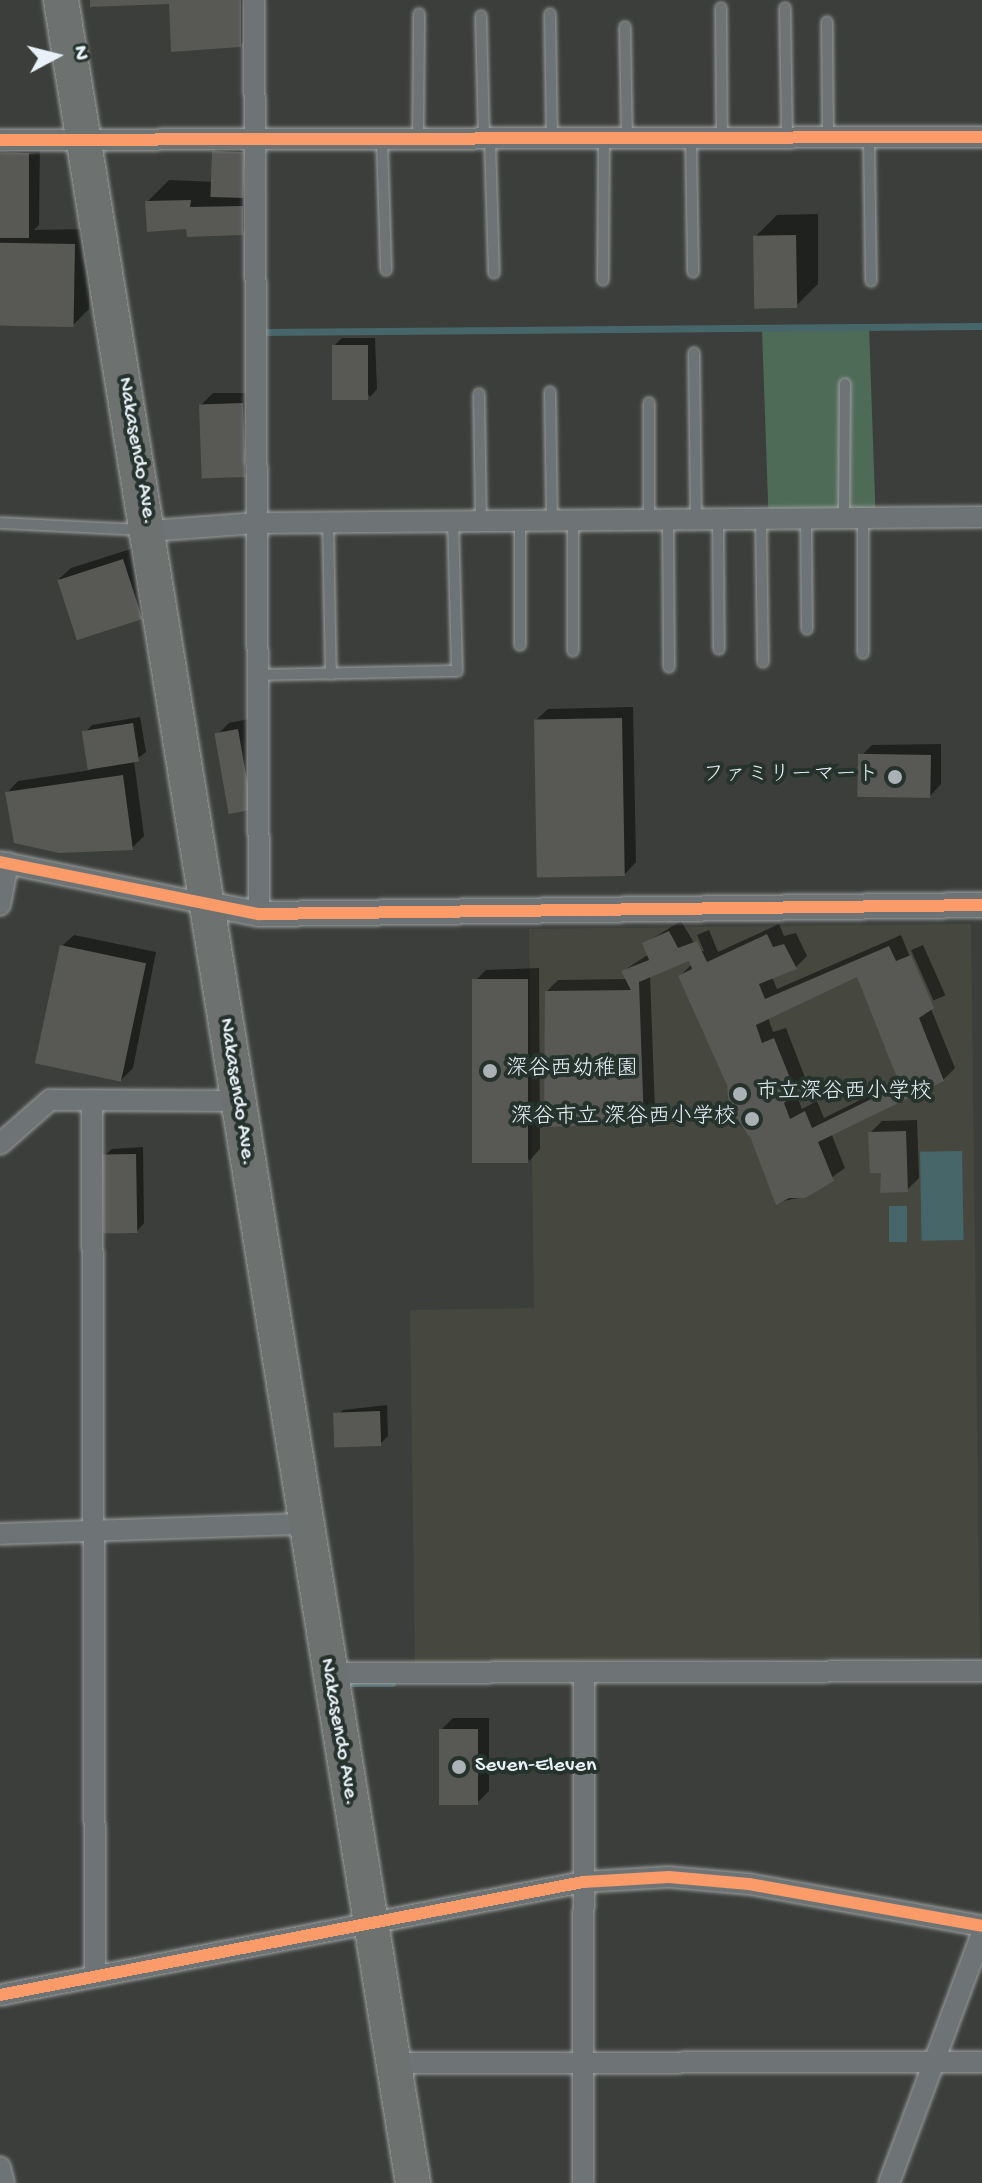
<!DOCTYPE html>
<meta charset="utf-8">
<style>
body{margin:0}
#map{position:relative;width:982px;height:2183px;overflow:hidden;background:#3b3e3a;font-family:"Gochi Hand","Klee One",sans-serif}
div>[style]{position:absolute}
.built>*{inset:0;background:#46483f}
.green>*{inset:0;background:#4e6b57;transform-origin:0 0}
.water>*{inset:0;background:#476669;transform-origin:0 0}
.shadow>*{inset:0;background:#0007;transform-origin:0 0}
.stream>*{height:7px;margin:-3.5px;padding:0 3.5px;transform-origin:3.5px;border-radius:3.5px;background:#476669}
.building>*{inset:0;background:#585854;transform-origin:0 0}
.roads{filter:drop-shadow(0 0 2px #9da0a0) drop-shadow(0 0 2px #9da0a0)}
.service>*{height:10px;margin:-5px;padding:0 5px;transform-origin:5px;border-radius:5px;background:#6e7475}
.minor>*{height:20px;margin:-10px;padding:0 10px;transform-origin:10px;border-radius:10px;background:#6e7475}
.tertiary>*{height:24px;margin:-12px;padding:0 12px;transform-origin:12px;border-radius:12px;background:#6e7475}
.trunk>*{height:34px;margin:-17px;padding:0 17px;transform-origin:17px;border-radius:17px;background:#6d7170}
.cycleway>*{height:12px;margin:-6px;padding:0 6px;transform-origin:6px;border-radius:6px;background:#fa9b69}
.dots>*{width:22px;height:22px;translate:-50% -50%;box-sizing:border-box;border:4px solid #26332d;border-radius:50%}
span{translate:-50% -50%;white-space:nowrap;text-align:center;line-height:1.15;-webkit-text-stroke:8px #26332d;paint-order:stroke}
.street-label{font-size:22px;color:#e8f1f8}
.poi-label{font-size:22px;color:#e8f1f8}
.right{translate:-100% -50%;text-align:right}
.left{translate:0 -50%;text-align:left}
.north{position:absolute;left:16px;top:16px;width:80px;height:80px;-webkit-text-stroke:6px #26332d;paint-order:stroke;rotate:83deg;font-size:22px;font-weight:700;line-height:32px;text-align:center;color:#e8f1f8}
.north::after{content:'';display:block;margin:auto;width:28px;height:36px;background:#e8f1f8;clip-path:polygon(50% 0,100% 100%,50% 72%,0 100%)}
</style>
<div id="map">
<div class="built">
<div style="clip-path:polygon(971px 924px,980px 1656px,415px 1663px,410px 1310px,534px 1308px,529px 929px)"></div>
</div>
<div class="green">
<div style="left:869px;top:327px;width:190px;height:107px;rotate:88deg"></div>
</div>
<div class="water">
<div style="left:962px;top:1151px;width:89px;height:42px;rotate:89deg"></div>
<div style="left:907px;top:1206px;width:36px;height:18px;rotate:90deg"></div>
</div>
<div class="shadow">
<div style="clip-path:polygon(92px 0,256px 0,256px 30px,240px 45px,171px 2px)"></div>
<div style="clip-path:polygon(236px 130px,266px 130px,265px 211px,242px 233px,188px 227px,147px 202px,169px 180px,216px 182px,214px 152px)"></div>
<div style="clip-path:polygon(0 142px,40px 142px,39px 225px,34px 230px,90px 229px,89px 309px,73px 325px,0 326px,0 155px,39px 154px,0 151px)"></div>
<div style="clip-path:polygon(818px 214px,818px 284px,796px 306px,755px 237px,777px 215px)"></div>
<div style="clip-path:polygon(342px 338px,375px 338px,377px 389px,370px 397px,334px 346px)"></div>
<div style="clip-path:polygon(213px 393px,254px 393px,257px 463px,245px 475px,201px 405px)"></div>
<div style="clip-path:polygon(134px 548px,153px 606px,141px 618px,59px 579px,71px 568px)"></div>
<div style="clip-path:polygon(633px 707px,636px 862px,625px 874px,536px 720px,548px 709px)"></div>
<div style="clip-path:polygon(140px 717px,146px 752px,134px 761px,144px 836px,132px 848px,7px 793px,18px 781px,91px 770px,85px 733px,92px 725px)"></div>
<div style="clip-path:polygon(249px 719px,251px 809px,217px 735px,229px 723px)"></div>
<div style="clip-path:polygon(941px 744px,941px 784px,930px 796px,860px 757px,872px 745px)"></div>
<div style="clip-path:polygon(evenodd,681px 921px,699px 951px,704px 951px,697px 935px,709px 930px,718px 952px,779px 924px,784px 936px,796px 933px,807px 956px,796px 967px,772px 977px,777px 989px,901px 935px,955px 1068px,943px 1080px,831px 1133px,845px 1168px,804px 1197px,778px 1202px,753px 1137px,738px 1123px,729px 1085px,680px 976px,692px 964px,690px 959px,650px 975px,655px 1110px,643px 1122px,547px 991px,558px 980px,627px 979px,623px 971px,649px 954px,645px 943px,681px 921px,858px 974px,900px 1080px,824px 1118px,817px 1101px,802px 1109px,795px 1091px,806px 1080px,786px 1028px,773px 1032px,768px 1017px,858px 974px)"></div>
<div style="clip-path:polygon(74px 935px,156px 952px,133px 1068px,121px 1080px,62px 946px)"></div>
<div style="left:923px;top:945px;width:55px;height:13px;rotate:66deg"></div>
<div style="clip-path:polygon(539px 968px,540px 1149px,529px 1161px,474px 982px,486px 970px)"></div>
<div style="clip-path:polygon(917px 1120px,919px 1178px,907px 1190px,883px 1171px,870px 1133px,882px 1121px)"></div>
<div style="clip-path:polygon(143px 1147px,144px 1223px,137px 1231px,104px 1156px,112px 1149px)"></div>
<div style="clip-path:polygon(387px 1405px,388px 1436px,380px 1444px,335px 1418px,343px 1410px)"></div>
<div style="clip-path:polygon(453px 1718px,489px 1718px,489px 1791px,478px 1802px,441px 1730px)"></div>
</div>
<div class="stream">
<div style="left:258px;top:332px;width:724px;rotate:-0.47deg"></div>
<div style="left:352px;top:1683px;width:40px"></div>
</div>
<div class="building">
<div style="clip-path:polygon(90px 0,241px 0,241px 47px,171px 52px,169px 4px,90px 7px)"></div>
<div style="left:212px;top:151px;width:33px;height:46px;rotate:2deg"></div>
<div style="left:0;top:153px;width:29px;height:85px"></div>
<div style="clip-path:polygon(191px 200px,190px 207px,243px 206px,243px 235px,187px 237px,186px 229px,147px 232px,145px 201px)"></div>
<div style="left:796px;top:235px;width:73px;height:43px;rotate:89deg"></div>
<div style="left:75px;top:244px;width:83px;height:75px;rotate:91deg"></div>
<div style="left:332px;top:345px;width:36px;height:55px"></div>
<div style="left:243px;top:403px;width:74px;height:44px;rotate:88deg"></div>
<div style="left:123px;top:559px;width:63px;height:69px;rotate:72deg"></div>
<div style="left:622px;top:718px;width:158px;height:88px;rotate:89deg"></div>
<div style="left:133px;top:723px;width:39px;height:52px;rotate:81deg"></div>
<div style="left:238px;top:729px;width:82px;height:24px;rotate:80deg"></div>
<div style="left:931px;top:755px;width:43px;height:73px;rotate:91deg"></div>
<div style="clip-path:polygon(123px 775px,133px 850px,59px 853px,14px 843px,5px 792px)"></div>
<div style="clip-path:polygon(evenodd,669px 931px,678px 948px,697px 941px,707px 962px,767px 934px,773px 947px,784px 944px,797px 969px,759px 984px,765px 999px,889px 946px,896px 961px,911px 955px,934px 1008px,919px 1018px,944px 1081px,818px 1142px,834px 1181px,805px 1198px,789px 1198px,776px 1205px,751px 1139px,729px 1108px,727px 1085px,678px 976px,692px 969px,689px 961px,639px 982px,644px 1124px,544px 1127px,545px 991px,631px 990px,621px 971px,649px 960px,642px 943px,669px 931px,857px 977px,900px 1085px,812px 1128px,805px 1111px,790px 1119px,784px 1103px,796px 1093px,774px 1038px,762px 1043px,756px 1025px,857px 977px)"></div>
<div style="left:60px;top:945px;width:88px;height:121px;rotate:12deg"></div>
<div style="left:528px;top:979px;width:184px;height:56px;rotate:90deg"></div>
<div style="clip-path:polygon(906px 1131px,908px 1192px,880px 1193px,881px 1173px,870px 1173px,868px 1132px)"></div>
<div style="left:136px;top:1154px;width:79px;height:34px;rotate:89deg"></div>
<div style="left:380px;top:1411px;width:35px;height:47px;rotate:88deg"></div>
<div style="left:439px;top:1729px;width:39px;height:76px"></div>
</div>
<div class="roads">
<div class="service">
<div style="left:721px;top:8px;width:131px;rotate:89.6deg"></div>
<div style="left:785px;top:8px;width:130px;rotate:89.1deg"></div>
<div style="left:550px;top:14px;width:125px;rotate:89.1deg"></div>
<div style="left:481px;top:16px;width:124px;rotate:88.6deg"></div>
<div style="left:827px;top:22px;width:116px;rotate:89.5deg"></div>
<div style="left:625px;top:27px;width:112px;rotate:89deg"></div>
<div style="left:869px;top:138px;width:143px;rotate:89.2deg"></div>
<div style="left:691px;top:139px;width:133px;rotate:89.1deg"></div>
<div style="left:382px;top:140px;width:130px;rotate:88.2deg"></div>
<div style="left:418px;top:140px;width:126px;rotate:-89.5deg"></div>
<div style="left:490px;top:140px;width:133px;rotate:88.3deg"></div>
<div style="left:603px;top:280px;width:141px;rotate:-89.6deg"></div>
<div style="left:694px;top:353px;width:166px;rotate:89.3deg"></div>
<div style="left:550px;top:392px;width:128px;rotate:89.1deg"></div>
<div style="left:479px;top:394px;width:127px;rotate:89.1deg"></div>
<div style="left:649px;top:403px;width:116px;rotate:90deg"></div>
<div style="left:863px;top:517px;width:136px;rotate:90deg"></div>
<div style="left:761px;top:518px;width:144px;rotate:89.2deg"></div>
<div style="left:806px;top:518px;width:111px;rotate:89.5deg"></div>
<div style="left:844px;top:518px;width:134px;rotate:-89.6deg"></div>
<div style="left:668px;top:519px;width:148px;rotate:89.6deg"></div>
<div style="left:718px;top:519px;width:130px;rotate:89.6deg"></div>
<div style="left:328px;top:522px;width:152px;rotate:88.9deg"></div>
<div style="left:0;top:523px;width:142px;rotate:2.8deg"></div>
<div style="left:520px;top:645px;width:124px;rotate:-90deg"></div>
<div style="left:573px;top:651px;width:131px;rotate:-90deg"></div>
<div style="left:259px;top:675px;width:198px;rotate:-1.2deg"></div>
<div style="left:457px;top:671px;width:150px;rotate:-91.5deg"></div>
</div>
<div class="minor">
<div style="left:254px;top:0;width:914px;rotate:89.69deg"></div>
<div style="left:0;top:140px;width:982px;rotate:-0.18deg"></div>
<div style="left:150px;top:531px;width:107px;rotate:-4.3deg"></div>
<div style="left:257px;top:523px;width:725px;rotate:-0.47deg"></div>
<div style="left:0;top:862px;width:211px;rotate:11.5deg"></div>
<div style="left:0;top:905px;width:43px;rotate:-79.2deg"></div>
<div style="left:92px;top:1102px;width:874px;rotate:89.8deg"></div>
<div style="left:0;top:1144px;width:67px;rotate:-41.3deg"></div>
<div style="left:50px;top:1100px;width:188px;rotate:0.3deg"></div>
<div style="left:0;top:1534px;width:305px;rotate:-1.9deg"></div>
<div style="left:327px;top:1673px;width:655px;rotate:-0.17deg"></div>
<div style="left:0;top:1995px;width:594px;rotate:-10.97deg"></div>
<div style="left:583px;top:1882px;width:86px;rotate:-3.3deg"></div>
<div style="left:669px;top:1877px;width:80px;rotate:5deg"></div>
<div style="left:749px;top:1884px;width:237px;rotate:10.2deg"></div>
<div style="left:395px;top:2063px;width:587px;rotate:-0.1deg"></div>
<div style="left:0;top:2167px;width:16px;rotate:76deg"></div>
<div style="left:583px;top:2183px;width:510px;rotate:-89.89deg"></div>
<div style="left:889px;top:2183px;width:267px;rotate:-69.6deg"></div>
</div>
<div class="tertiary">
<div style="left:207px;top:904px;width:53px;rotate:10.9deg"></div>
<div style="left:259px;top:914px;width:723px;rotate:-0.71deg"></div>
</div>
<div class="trunk">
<div style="left:61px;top:0;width:2211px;rotate:80.84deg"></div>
</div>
</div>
<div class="cycleway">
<div style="left:0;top:140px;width:982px;rotate:-0.18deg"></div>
<div style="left:0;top:862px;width:264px;rotate:11.4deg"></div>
<div style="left:259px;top:914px;width:723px;rotate:-0.71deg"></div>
<div style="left:0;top:1995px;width:594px;rotate:-10.97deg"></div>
<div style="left:583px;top:1882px;width:86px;rotate:-3.3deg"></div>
<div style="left:669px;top:1877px;width:80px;rotate:5deg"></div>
<div style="left:749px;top:1884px;width:237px;rotate:10.2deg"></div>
</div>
<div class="dots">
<div style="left:895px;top:777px;background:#abb2b6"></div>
<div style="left:490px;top:1071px;background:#abb2b6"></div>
<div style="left:740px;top:1094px;background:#abb2b6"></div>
<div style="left:752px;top:1119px;background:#abb2b6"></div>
<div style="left:459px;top:1767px;background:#abb2b6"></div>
</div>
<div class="street-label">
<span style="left:136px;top:451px;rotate:80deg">Nakasendo Ave.</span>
<span style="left:236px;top:1092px;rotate:81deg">Nakasendo Ave.</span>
<span style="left:338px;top:1732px;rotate:80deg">Nakasendo Ave.</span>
</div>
<div class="poi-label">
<span class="right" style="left:879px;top:777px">ファミリーマート</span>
<span class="left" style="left:506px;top:1071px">深谷西幼稚園</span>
<span class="left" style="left:756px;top:1094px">市立深谷西小学校</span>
<span class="right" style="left:736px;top:1119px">深谷市立 深谷西小学校</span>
<span class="left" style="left:475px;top:1767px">Seven-Eleven</span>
</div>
<div class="north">N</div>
</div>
